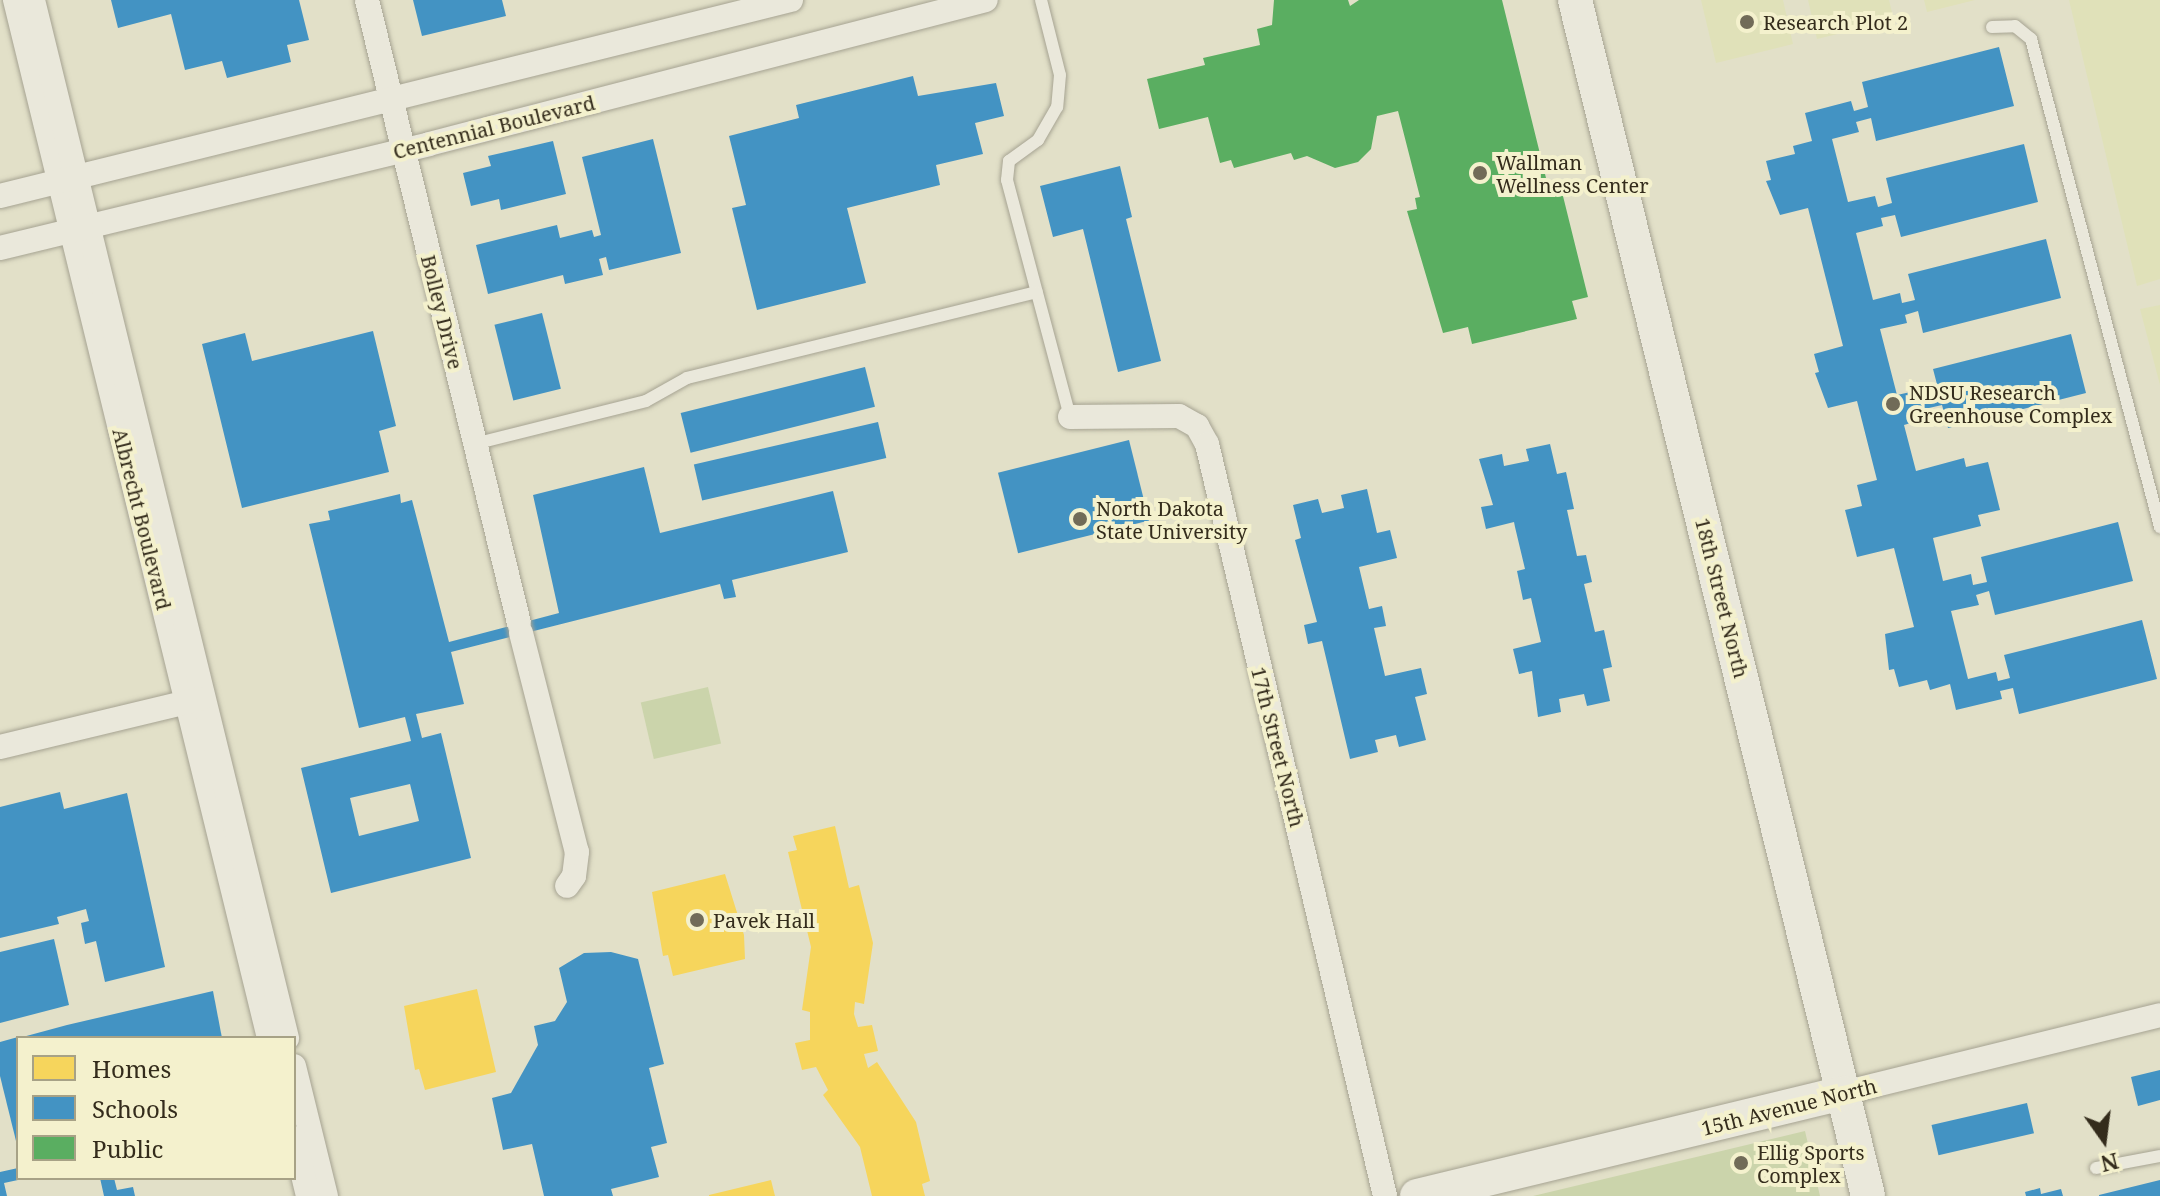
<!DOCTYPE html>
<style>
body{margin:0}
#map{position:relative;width:2160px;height:1196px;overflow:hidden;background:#e2e0c8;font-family:"Noto Serif",serif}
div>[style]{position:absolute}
.farmland>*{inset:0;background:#e0e1b9}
.green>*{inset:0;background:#cbd4ab;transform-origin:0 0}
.homes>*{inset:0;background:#f6d55c}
.schools>*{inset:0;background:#4393c3;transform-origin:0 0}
.public>*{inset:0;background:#5aae61}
.roads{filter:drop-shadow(0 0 2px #a6a392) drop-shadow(0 0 2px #a6a392)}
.lane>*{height:12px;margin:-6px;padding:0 6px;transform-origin:6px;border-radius:6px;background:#eae8db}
.street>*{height:24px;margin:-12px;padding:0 12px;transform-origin:12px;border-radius:12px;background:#eae8db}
.secondary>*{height:34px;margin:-17px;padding:0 17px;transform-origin:17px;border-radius:17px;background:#eae8db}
.dots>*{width:22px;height:22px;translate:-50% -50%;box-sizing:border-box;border:4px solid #f4f1cd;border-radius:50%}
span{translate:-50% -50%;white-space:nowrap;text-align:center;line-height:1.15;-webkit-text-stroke:8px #f4f1cd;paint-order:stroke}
.poi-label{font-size:20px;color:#342c1c}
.left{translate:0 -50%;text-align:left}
.street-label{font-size:20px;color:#342c1c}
.legend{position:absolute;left:16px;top:1036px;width:280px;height:144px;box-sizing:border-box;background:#f4f1cd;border:2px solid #a7a286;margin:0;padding:10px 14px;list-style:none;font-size:24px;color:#342c1c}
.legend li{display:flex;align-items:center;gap:16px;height:40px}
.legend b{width:40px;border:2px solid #a7a286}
.north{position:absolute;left:2064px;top:1100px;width:80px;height:80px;-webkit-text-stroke:6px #f4f1cd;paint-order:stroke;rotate:166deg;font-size:22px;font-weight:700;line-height:32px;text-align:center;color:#342c1c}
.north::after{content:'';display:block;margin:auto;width:28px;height:36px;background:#342c1c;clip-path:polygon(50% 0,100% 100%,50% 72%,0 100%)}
</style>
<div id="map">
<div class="farmland">
<div style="clip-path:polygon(1701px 0,1783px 0,1793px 44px,1716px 63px)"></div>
<div style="clip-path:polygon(1808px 0,1889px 0,1894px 20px,1817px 39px)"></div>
<div style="clip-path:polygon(1924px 0,1975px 0,1927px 12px)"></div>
<div style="clip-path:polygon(2069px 0,2160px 0,2160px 279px,2137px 286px)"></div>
<div style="clip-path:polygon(2160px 305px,2160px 385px,2140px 309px)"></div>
</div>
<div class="green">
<div style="left:708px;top:687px;width:58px;height:69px;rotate:77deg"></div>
<div style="clip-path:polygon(1805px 1131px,1820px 1196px,1533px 1196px)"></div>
</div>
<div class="homes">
<div style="clip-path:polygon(835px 826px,849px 888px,859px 885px,873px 943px,864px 1004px,855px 1002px,854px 1014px,858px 1027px,872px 1025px,878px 1051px,864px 1054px,868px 1068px,877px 1062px,916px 1122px,930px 1181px,922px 1184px,925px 1196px,872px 1196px,860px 1147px,823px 1095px,828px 1090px,816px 1067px,802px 1070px,795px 1043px,810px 1040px,810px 1012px,802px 1010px,811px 947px,788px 852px,797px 850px,793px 836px)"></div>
<div style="clip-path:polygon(725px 874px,744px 935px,745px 959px,673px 976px,668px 955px,663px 956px,652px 892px)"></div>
<div style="clip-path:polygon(477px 989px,496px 1072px,425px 1090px,419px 1069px,415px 1070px,404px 1006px)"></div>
<div style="clip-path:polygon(771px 1180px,775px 1196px,709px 1196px,709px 1195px)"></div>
</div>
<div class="schools">
<div style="clip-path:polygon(111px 0,299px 0,309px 40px,287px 45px,291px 62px,227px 78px,222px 61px,185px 70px,171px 14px,118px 28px)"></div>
<div style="clip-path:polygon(413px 0,502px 0,506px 16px,422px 36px)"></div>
<div style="clip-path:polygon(1999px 47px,2014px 106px,1876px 141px,1871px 118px,1856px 122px,1859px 132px,1832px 139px,1848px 202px,1875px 196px,1878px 207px,1892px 203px,1886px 178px,2024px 144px,2038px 202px,1901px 237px,1895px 215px,1881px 218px,1883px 226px,1856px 233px,1873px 300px,1900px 293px,1902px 303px,1915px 300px,1908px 274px,2046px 239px,2061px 298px,1923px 333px,1918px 311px,1905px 315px,1907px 323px,1880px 329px,1897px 395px,1924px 389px,1926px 396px,1939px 392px,1933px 369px,2071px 334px,2086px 393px,1948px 428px,1942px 405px,1929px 408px,1931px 417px,1904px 425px,1916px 471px,1964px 458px,1966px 467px,1988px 462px,2000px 510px,1978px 515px,1981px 526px,1933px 538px,1943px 581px,1971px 574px,1973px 585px,1987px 582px,1981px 557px,2118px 522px,2133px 581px,1995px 615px,1989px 591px,1976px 595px,1979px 605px,1951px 611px,1968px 679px,1996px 672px,1998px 681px,2010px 678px,2004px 655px,2142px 620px,2157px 679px,2019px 714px,2013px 688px,2000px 691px,2002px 699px,1956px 710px,1950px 684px,1930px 690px,1927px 680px,1899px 687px,1894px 669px,1889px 670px,1885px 634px,1914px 627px,1894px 548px,1857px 557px,1845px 510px,1862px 506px,1857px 485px,1877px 480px,1857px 401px,1828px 408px,1815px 373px,1819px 372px,1814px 354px,1843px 346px,1808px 208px,1780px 215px,1766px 181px,1771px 180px,1766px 161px,1795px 154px,1793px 146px,1812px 141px,1805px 113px,1851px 101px,1854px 111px,1868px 107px,1862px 82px)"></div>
<div style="clip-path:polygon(913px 76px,918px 96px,996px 83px,1004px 116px,975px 123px,983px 154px,936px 165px,940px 185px,847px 208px,866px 283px,757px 310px,732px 208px,746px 205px,729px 136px,799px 118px,796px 105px)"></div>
<div style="clip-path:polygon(653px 139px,681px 253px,609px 270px,606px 257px,599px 259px,603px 275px,565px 284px,563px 275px,488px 294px,476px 245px,557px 225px,560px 238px,592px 230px,594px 237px,601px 235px,582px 157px)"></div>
<div style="clip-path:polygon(553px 141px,566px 194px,501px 210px,499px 199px,471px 206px,463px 173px,491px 166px,488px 156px)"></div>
<div style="clip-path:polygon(1120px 166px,1132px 217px,1126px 219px,1161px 361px,1118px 372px,1083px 229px,1053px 237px,1040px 186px)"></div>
<div style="left:542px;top:313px;width:78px;height:49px;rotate:76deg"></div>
<div style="clip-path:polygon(373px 331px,396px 426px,379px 431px,389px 472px,242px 508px,202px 344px,245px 333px,252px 361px)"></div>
<div style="left:865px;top:367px;width:41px;height:190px;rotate:76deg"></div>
<div style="left:878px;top:422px;width:37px;height:189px;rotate:77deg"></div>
<div style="left:1129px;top:440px;width:83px;height:135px;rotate:76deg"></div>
<div style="clip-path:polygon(1550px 444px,1557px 474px,1566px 472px,1574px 509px,1567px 510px,1577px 556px,1586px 555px,1592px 582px,1584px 584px,1595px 632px,1604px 630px,1612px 667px,1603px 669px,1610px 701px,1587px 706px,1584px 694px,1559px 699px,1561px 712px,1538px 717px,1532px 671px,1519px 674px,1513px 649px,1541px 642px,1531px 598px,1523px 600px,1517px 571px,1525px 569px,1515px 527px,1514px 522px,1486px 529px,1481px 507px,1493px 505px,1479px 459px,1502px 454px,1504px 466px,1529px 461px,1526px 449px)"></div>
<div style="clip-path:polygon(evenodd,644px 467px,660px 533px,833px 491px,848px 552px,732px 580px,736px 597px,724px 599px,720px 584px,451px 652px,464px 704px,416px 714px,422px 738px,441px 733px,471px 858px,331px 893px,301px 768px,411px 741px,405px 717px,359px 728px,309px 524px,330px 520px,328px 511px,400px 494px,401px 503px,412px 500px,449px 642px,559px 613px,533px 495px,644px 467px,410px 784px,419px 821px,359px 836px,350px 798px,410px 784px)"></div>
<div style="clip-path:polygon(1367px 489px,1377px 533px,1390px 530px,1397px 558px,1359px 567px,1369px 609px,1382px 606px,1386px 626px,1374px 628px,1385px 676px,1421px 668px,1427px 694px,1415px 697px,1426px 740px,1399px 747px,1396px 735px,1375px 740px,1378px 752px,1350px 759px,1322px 641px,1308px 644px,1304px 625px,1317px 622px,1295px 540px,1301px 538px,1293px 505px,1318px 499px,1322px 513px,1344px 508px,1341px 495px)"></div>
<div style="clip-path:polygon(60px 792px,64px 809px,127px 793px,165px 967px,105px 982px,96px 941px,85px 944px,81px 923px,89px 921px,86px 909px,57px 917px,59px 924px,0 938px,0 807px)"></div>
<div style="clip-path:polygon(54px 939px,69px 1005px,0 1023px,0 952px)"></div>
<div style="clip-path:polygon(584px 953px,611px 952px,638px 959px,664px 1064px,649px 1068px,667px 1143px,651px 1147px,659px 1177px,611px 1189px,613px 1196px,544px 1196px,532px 1144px,503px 1150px,492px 1098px,511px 1093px,538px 1045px,534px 1026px,555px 1021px,567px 1002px,559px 968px)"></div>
<div style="clip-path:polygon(213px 991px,222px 1038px,19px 1038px,67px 1025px)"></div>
<div style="clip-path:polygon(18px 1037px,18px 1145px,17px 1145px,0 1076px,0 1042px)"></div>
<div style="clip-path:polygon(2160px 1070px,2160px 1100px,2138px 1106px,2131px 1077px)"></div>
<div style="left:2027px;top:1103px;width:31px;height:98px;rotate:77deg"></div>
<div style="clip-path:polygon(18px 1168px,18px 1180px,4px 1183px,7px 1196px,0 1196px,0 1172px)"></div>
<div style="clip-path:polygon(100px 1178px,114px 1178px,117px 1190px,133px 1187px,135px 1196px,104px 1196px)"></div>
<div style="clip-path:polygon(2160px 1180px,2160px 1196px,2099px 1196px,2099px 1195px)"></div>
<div style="clip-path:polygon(2040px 1188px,2041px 1194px,2061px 1189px,2063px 1196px,2026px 1196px,2025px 1192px)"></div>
</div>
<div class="public">
<div style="clip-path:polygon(1274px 0,1348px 0,1350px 6px,1359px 0,1502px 0,1546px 178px,1539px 180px,1541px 190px,1548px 195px,1562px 192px,1588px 297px,1572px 301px,1577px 319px,1472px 344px,1468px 327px,1443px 333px,1407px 211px,1417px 209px,1415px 198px,1420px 197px,1398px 111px,1377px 116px,1371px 149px,1358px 162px,1335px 168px,1307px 156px,1294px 160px,1291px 153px,1234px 168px,1231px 160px,1220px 163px,1208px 117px,1159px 129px,1147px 79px,1205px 65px,1203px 58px,1260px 45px,1257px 29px,1272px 25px)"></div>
</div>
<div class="roads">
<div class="lane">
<div style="left:1041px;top:0;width:77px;rotate:75.8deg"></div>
<div style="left:1060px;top:75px;width:32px;rotate:95deg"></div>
<div style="left:1057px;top:107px;width:38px;rotate:120deg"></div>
<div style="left:1038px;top:140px;width:36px;rotate:144deg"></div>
<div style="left:1009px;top:161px;width:19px;rotate:96deg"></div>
<div style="left:1007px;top:180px;width:245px;rotate:75.1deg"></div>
<div style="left:1992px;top:27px;width:23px;rotate:-2deg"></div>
<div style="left:2015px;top:26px;width:21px;rotate:39deg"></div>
<div style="left:2031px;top:39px;width:505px;rotate:75.19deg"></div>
<div style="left:474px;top:444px;width:177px;rotate:-14deg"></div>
<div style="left:646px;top:401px;width:47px;rotate:-29.3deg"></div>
<div style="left:687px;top:378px;width:360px;rotate:-13.8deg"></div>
<div style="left:2096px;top:1168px;width:65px;rotate:-10.6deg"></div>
</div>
<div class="street">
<div style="left:15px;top:0;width:1069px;rotate:76.25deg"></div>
<div style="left:33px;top:0;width:1069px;rotate:76.25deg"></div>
<div style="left:367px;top:0;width:641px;rotate:76.29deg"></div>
<div style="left:0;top:196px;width:815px;rotate:-13.92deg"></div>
<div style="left:0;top:248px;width:441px;rotate:-13.6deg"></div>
<div style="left:429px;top:144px;width:575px;rotate:-14.5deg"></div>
<div style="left:1070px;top:417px;width:109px;rotate:-0.5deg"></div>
<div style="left:1179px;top:416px;width:21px;rotate:29deg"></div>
<div style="left:1197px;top:426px;width:21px;rotate:61deg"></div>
<div style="left:1207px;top:444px;width:773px;rotate:76.68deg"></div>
<div style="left:521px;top:633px;width:226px;rotate:75.7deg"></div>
<div style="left:577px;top:852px;width:24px;rotate:97deg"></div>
<div style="left:574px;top:876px;width:12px;rotate:125deg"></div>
<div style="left:0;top:747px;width:206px;rotate:-13.5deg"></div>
<div style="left:294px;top:1066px;width:134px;rotate:76.2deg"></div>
<div style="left:1843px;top:1093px;width:326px;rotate:-13.8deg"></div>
<div style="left:294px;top:1138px;width:60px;rotate:76.4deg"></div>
</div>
<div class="secondary">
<div style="left:1575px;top:0;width:1231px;rotate:76.23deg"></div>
<div style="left:1417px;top:1196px;width:438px;rotate:-13.6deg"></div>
</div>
</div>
<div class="dots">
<div style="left:1747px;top:22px;background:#716b58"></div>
<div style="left:1480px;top:173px;background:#716b58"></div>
<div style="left:1893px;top:404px;background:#716b58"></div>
<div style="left:1080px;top:519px;background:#716b58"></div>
<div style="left:697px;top:920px;background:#716b58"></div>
<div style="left:1741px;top:1163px;background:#716b58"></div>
</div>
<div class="poi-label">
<span class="left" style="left:1763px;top:22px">Research Plot 2</span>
<span class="left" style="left:1496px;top:174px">Wallman<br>Wellness Center</span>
<span class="left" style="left:1909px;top:404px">NDSU Research<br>Greenhouse Complex</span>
<span class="left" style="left:1096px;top:520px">North Dakota<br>State University</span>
<span class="left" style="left:713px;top:920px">Pavek Hall</span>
<span class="left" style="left:1757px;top:1164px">Ellig Sports<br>Complex</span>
</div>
<div class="street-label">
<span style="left:494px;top:127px;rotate:-14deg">Centennial Boulevard</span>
<span style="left:442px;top:312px;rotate:76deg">Bolley Drive</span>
<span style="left:142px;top:519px;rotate:76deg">Albrecht Boulevard</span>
<span style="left:1722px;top:598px;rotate:76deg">18th Street North</span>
<span style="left:1278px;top:747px;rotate:76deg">17th Street North</span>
<span style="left:1789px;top:1107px;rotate:-14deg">15th Avenue North</span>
</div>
<ul class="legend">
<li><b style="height:22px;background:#f6d55c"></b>Homes</li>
<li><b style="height:22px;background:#4393c3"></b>Schools</li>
<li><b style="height:22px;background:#5aae61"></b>Public</li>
</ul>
<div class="north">N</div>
</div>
